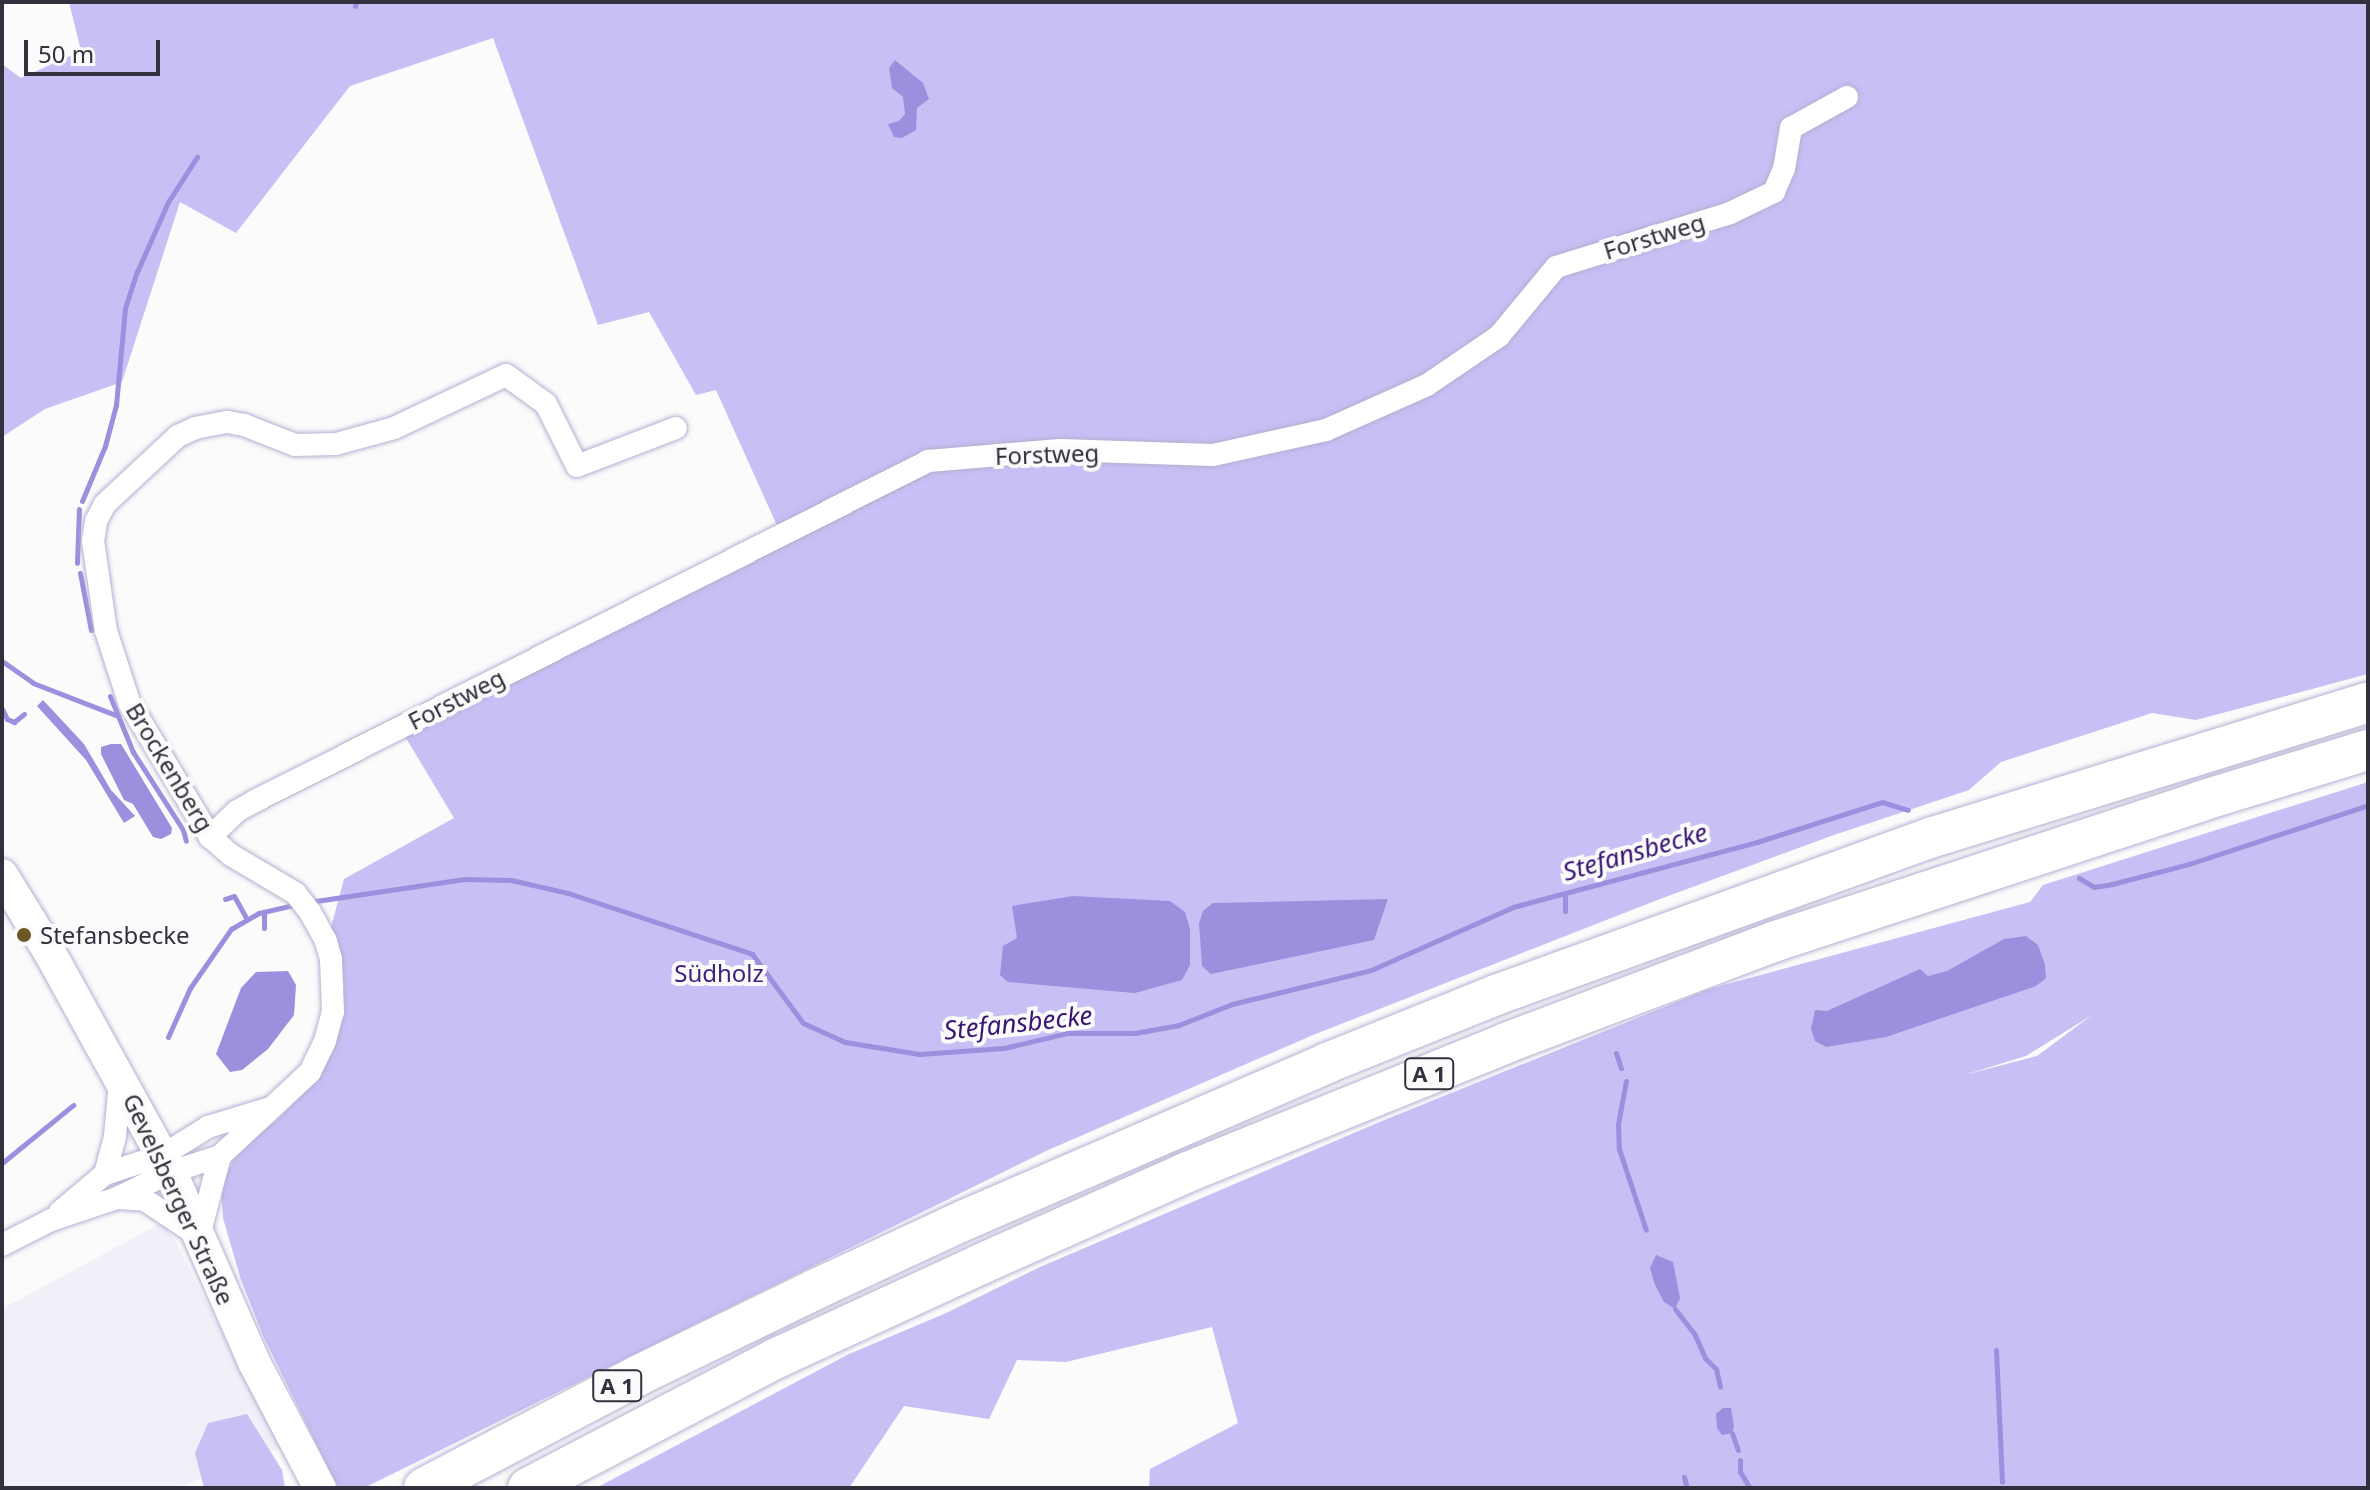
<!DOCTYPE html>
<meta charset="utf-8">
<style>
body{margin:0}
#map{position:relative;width:2370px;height:1490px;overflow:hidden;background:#fbfbfb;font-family:"Noto Sans",sans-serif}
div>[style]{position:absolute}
.built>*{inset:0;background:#f1f0f8}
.green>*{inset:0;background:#c8bff5}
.water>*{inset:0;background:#9e8ede}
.stream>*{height:5px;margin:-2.5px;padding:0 2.5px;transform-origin:2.5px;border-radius:2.5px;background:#9e8ede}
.roads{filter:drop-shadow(0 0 2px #b4afd1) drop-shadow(0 0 2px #b4afd1)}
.minor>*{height:22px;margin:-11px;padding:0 11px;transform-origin:11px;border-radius:11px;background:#fff}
.secondary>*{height:32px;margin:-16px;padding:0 16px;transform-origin:16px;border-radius:16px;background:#fff}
.motorway>*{height:40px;margin:-20px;padding:0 20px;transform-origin:20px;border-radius:20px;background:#fff}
.dots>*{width:22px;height:22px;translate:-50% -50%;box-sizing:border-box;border:4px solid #fbfbfb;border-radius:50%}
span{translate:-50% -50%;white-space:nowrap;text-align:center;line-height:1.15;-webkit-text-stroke:8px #fbfbfb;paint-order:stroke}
.shield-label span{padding:2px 6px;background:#fbfbfb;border:2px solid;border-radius:6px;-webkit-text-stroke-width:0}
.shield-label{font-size:22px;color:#32303d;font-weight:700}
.street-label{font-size:24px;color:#32303d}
.poi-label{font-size:24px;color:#32303d}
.left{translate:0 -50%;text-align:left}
.park-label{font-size:24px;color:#40207e}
.water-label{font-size:26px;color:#381573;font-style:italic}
.frame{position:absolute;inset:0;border:4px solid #32303d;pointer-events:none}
.scale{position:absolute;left:24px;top:40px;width:136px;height:36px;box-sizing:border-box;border:4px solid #32303d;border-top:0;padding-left:10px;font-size:24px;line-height:28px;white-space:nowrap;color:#32303d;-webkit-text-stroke:6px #fbfbfb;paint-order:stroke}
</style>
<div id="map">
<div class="built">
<div style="clip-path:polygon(161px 1223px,172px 1235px,281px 1447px,177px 1488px,2px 1488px,2px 1309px)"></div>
</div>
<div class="green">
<div style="clip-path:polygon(69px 2px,2368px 2px,2368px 674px,2196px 720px,2152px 713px,2001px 762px,1969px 790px,1831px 836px,1660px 899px,1313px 1035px,1046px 1151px,364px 1488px,338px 1488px,264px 1338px,241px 1280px,223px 1218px,221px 1187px,236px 1154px,283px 1114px,319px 1074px,339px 1022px,344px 986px,330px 931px,344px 879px,454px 818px,403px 733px,779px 530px,716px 390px,696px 395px,649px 312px,598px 325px,493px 38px,350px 86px,236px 233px,180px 202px,122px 382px,45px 409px,2px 437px,2px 64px,21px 78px,81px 51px)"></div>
<div style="clip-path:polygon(evenodd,2368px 782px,2368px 1488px,1149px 1488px,1150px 1469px,1238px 1423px,1212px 1327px,1066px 1362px,1017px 1360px,989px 1419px,904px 1406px,849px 1488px,596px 1488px,849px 1354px,944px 1314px,1040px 1267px,1382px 1121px,1709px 989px,2030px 902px,2043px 885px,2368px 782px,2092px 1015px,2037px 1056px,1964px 1075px,2026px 1056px,2092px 1015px)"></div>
<div style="clip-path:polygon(247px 1414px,282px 1470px,285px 1488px,204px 1488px,195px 1453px,208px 1423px)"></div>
</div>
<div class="water">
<div style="clip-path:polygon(895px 60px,923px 83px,929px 99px,917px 108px,916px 130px,902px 138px,894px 137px,888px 124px,899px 121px,905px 114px,903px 97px,892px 88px,889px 68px)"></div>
<div style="clip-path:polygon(43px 700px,84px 744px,111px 790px,135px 816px,124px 823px,86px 760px,37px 706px)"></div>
<div style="clip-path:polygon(111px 744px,121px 744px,172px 828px,171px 834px,161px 839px,153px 837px,133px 804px,124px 800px,101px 754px,101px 747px)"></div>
<div style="clip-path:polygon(1073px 896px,1170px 901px,1185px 912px,1190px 929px,1190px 965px,1182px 980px,1135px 993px,1008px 982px,1000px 975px,1003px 946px,1017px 938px,1012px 906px)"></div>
<div style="clip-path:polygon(1388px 899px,1374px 940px,1211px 974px,1202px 966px,1199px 923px,1203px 911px,1213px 903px)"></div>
<div style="clip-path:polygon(2026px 936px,2038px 945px,2045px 965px,2046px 978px,2036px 986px,1886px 1037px,1826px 1047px,1815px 1041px,1811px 1029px,1815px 1010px,1827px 1011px,1920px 969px,1928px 976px,1947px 971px,2004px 939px)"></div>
<div style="clip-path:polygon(288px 971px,296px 985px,294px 1015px,268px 1049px,242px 1070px,230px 1072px,216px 1054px,241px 988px,256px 972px)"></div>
<div style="clip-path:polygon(1656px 1255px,1673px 1262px,1680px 1298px,1675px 1309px,1664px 1302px,1655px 1285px,1650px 1268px)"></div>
<div style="clip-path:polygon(1723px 1408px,1731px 1408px,1734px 1426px,1732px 1433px,1722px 1435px,1717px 1428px,1716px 1414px)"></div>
</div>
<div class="stream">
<div style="left:355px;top:6px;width:4px;rotate:-76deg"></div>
<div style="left:82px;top:501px;width:60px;rotate:-67.3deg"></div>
<div style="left:105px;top:446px;width:42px;rotate:-75deg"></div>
<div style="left:116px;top:405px;width:97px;rotate:-84.7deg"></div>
<div style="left:125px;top:308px;width:38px;rotate:-72deg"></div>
<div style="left:137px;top:272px;width:77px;rotate:-66.1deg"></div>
<div style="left:168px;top:202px;width:54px;rotate:-57.2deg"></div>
<div style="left:77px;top:563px;width:54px;rotate:-87.9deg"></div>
<div style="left:80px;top:573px;width:58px;rotate:79.1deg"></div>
<div style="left:2px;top:661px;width:38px;rotate:35deg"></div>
<div style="left:33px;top:683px;width:91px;rotate:21.2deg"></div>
<div style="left:110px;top:696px;width:61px;rotate:67.7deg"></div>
<div style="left:133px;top:752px;width:93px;rotate:57.3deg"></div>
<div style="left:183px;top:830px;width:11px;rotate:75deg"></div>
<div style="left:2px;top:709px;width:11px;rotate:63deg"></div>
<div style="left:7px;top:719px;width:8px;rotate:23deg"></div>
<div style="left:14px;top:722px;width:13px;rotate:-39deg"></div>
<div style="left:2079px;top:878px;width:17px;rotate:31deg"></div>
<div style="left:2094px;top:887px;width:18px;rotate:-9deg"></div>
<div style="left:2112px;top:884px;width:80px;rotate:-14.6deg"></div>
<div style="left:2189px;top:864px;width:188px;rotate:-18.2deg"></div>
<div style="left:1565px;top:893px;width:18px;rotate:90deg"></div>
<div style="left:225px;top:899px;width:9px;rotate:-18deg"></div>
<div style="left:234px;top:896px;width:26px;rotate:61deg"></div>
<div style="left:309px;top:902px;width:157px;rotate:-8.4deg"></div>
<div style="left:464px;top:879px;width:47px;rotate:1.2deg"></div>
<div style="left:511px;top:880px;width:58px;rotate:12.8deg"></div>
<div style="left:568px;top:893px;width:194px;rotate:18.3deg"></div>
<div style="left:752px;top:954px;width:86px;rotate:53.5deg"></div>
<div style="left:803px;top:1023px;width:46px;rotate:24.3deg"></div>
<div style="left:845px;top:1042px;width:75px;rotate:9.2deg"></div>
<div style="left:919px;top:1054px;width:85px;rotate:-4deg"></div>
<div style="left:1004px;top:1048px;width:66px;rotate:-13.2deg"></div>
<div style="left:1068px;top:1033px;width:67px"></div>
<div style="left:1135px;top:1033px;width:45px;rotate:-10.3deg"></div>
<div style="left:1179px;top:1025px;width:57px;rotate:-21.6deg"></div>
<div style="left:1232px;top:1004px;width:143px;rotate:-13.7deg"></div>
<div style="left:1371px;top:970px;width:155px;rotate:-23.9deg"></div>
<div style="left:1513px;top:907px;width:253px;rotate:-14.9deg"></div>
<div style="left:1757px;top:842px;width:131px;rotate:-17.7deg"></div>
<div style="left:1882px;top:802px;width:27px;rotate:17deg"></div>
<div style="left:264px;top:912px;width:16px;rotate:90deg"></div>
<div style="left:168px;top:1037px;width:54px;rotate:-65.8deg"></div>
<div style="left:190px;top:988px;width:72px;rotate:-55.2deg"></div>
<div style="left:231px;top:929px;width:32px;rotate:-30deg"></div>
<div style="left:259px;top:913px;width:37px;rotate:-13deg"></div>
<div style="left:1616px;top:1053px;width:16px;rotate:72deg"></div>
<div style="left:1626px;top:1081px;width:44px;rotate:100.5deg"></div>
<div style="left:1618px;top:1124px;width:25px;rotate:88deg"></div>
<div style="left:1619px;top:1149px;width:85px;rotate:71.6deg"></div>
<div style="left:2px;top:1163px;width:92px;rotate:-39.2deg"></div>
<div style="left:1675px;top:1309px;width:31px;rotate:52deg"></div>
<div style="left:1694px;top:1333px;width:27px;rotate:66deg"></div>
<div style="left:1705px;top:1358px;width:16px;rotate:45deg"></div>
<div style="left:1716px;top:1369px;width:18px;rotate:77deg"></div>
<div style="left:1996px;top:1350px;width:132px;rotate:87.4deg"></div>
<div style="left:1732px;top:1433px;width:18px;rotate:71deg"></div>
<div style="left:1740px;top:1460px;width:12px;rotate:90deg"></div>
<div style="left:1740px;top:1472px;width:19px;rotate:58deg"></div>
<div style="left:1684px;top:1477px;width:11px;rotate:75deg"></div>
</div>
<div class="roads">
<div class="minor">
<div style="left:210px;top:837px;width:37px;rotate:-44deg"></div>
<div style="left:237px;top:811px;width:21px;rotate:-29deg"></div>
<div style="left:255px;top:801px;width:754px;rotate:-26.8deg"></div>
<div style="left:928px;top:461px;width:132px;rotate:-4.8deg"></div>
<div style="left:1060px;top:450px;width:153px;rotate:1.9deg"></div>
<div style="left:1213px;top:455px;width:116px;rotate:-12.5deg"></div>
<div style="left:1326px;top:430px;width:111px;rotate:-24deg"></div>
<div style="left:1427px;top:385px;width:87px;rotate:-34.2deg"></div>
<div style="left:1499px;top:336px;width:89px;rotate:-50.4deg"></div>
<div style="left:1556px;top:267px;width:182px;rotate:-17.2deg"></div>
<div style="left:1730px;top:213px;width:49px;rotate:-25.5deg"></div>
<div style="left:1774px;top:192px;width:25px;rotate:-67deg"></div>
<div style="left:1784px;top:169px;width:42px;rotate:-80.3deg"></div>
<div style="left:1791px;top:128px;width:64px;rotate:-29deg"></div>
<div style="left:105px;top:1174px;width:39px;rotate:-75deg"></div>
<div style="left:115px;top:1136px;width:55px;rotate:-84.8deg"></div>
<div style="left:118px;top:1198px;width:27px;rotate:4deg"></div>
<div style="left:145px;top:1200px;width:65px;rotate:33.7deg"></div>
<div style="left:199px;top:1236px;width:83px;rotate:-75.3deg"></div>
<div style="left:60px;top:1212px;width:59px;rotate:-40.2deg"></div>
<div style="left:105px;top:1174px;width:61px;rotate:-18.1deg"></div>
<div style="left:163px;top:1155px;width:53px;rotate:-31.9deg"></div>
<div style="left:208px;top:1127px;width:65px;rotate:-17deg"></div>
<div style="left:2px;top:1245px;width:55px;rotate:-27deg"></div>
<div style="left:51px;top:1220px;width:70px;rotate:-18.4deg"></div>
<div style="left:117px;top:1198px;width:60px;rotate:-25.7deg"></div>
<div style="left:171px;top:1172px;width:52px;rotate:-18.1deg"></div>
<div style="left:220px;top:1156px;width:123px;rotate:-43deg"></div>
<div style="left:310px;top:1072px;width:34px;rotate:-64deg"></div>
<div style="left:325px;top:1041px;width:30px;rotate:-75deg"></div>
<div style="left:333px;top:1012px;width:53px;rotate:-92.2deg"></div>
<div style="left:331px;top:959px;width:19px;rotate:-106deg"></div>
<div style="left:326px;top:941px;width:33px;rotate:-119deg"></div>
<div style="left:310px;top:912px;width:24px;rotate:-128deg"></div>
<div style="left:295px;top:893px;width:74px;rotate:-149.3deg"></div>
<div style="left:231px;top:855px;width:28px;rotate:-139deg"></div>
<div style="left:210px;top:837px;width:157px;rotate:-121deg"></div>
<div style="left:129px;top:702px;width:75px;rotate:-107.9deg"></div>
<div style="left:106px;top:631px;width:91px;rotate:-98.2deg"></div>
<div style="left:93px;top:541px;width:20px;rotate:-81deg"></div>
<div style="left:96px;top:521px;width:19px;rotate:-62deg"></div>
<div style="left:105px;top:504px;width:100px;rotate:-43deg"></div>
<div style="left:178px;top:436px;width:19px;rotate:-25deg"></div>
<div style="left:195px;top:428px;width:33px;rotate:-11deg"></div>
<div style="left:227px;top:422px;width:17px;rotate:10deg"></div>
<div style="left:244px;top:425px;width:55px;rotate:21.4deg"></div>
<div style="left:295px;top:445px;width:41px;rotate:-1.4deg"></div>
<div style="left:336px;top:444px;width:60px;rotate:-15.4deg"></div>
<div style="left:394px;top:428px;width:124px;rotate:-25.3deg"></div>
<div style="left:506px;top:375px;width:49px;rotate:35.9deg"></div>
<div style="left:546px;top:404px;width:69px;rotate:63.4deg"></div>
<div style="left:577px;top:466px;width:106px;rotate:-21deg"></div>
</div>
<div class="secondary">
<div style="left:2px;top:875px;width:92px;rotate:58.4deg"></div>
<div style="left:50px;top:953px;width:250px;rotate:61.1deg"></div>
<div style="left:171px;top:1172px;width:207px;rotate:66.4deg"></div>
<div style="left:254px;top:1362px;width:142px;rotate:62.4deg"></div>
</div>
<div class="motorway">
<div style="left:424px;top:1488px;width:241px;rotate:-27.7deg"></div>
<div style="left:637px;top:1376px;width:197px;rotate:-25.9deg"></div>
<div style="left:814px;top:1290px;width:166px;rotate:-24.9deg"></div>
<div style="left:965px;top:1220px;width:395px;rotate:-23.4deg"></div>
<div style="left:1327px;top:1063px;width:182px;rotate:-21.9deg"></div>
<div style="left:1496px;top:995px;width:462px;rotate:-19.9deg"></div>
<div style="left:1930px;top:838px;width:459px;rotate:-17.2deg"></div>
<div style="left:528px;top:1488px;width:283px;rotate:-27.6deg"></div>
<div style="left:779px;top:1357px;width:222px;rotate:-24.7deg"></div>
<div style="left:981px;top:1264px;width:223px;rotate:-24deg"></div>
<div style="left:1185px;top:1173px;width:346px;rotate:-22deg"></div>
<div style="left:1506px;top:1043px;width:289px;rotate:-20.7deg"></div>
<div style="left:1776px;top:941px;width:447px;rotate:-18.2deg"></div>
<div style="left:2201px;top:801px;width:175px;rotate:-17deg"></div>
</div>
</div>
<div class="dots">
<div style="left:24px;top:935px;background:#6e5627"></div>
</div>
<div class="shield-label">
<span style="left:1429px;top:1074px">A 1</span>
<span style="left:617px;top:1386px">A 1</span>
</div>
<div class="street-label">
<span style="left:1654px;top:236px;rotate:-17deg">Forstweg</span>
<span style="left:1047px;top:454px;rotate:-2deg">Forstweg</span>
<span style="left:456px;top:699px;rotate:-27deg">Forstweg</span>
<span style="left:170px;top:767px;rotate:59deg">Brockenberg</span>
<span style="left:179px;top:1199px;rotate:65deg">Gevelsberger Straße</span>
</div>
<div class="poi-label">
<span class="left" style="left:40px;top:935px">Stefansbecke</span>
</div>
<div class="park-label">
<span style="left:719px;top:973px">Südholz</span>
</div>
<div class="water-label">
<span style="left:1635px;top:852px;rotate:-16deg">Stefansbecke</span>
<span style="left:1018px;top:1023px;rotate:-6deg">Stefansbecke</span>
</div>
<div class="frame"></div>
<div class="scale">50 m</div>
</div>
